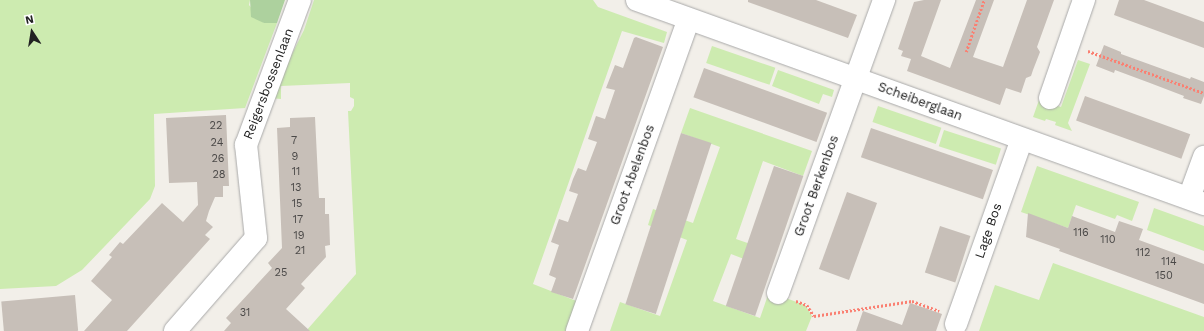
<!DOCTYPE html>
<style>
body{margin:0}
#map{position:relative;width:1204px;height:331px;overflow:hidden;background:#f2efe9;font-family:"Work Sans",sans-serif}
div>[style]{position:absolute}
.grass>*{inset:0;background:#cdebb0;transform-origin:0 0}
.forest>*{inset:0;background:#add19e}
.building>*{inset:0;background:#c7bfb8;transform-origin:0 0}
.path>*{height:2.5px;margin-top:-1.25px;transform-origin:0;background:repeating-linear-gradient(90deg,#fa8072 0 2px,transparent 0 4px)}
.roads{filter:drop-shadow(0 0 1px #a9a9a9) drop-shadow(0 0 1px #a9a9a9)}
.minor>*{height:22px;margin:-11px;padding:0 11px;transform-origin:11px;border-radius:11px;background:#fff}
span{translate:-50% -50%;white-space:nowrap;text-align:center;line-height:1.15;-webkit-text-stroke:4px #fff;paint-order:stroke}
.number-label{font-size:11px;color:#4b4948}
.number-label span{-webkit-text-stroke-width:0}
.street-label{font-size:13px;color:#222}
.north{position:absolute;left:12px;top:12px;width:40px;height:40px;-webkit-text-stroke:3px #fff;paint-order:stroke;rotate:348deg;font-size:11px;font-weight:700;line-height:16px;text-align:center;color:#222}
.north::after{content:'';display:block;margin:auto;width:14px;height:18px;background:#222;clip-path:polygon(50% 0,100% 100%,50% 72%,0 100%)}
</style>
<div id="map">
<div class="grass">
<div style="clip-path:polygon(0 0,250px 0,249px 5px,264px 23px,277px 23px,245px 108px,154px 114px,155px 186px,150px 199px,82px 270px,56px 286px,0 289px)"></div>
<div style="clip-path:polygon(314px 0,593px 0,598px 7px,667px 32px,664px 43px,622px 31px,533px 284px,579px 302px,568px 331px,306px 331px,356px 274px,348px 111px,351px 111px,354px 106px,354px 99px,350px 97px,350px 83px,281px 86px,281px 99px,270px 98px,304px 30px)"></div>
<div style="left:712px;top:46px;width:67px;height:18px;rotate:19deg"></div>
<div style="clip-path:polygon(1078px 60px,1090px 64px,1068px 123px,1072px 131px,1055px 125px,1056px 122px,1046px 119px,1045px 121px,1033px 117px,1039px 100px,1061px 107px)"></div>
<div style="clip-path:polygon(778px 70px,834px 90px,832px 97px,823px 94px,819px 104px,772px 86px)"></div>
<div style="left:878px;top:106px;width:67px;height:17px;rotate:19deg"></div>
<div style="clip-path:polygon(690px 108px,812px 151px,803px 176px,763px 161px,736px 239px,776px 253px,770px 269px,731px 254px,713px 301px,760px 318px,769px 292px,805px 305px,812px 316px,806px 331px,610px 331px,620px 302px,660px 316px,687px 240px,648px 225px,653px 209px,693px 223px,720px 147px,681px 133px)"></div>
<div style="left:944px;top:130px;width:60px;height:17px;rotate:18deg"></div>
<div style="clip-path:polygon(1037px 166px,1139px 202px,1132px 221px,1117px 215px,1115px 219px,1076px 205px,1068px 228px,1021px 212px)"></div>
<div style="clip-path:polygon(1154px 208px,1204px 226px,1204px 251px,1147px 230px)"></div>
<div style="clip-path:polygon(1053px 263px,1204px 317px,1204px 331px,979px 331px,995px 285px,1039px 300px)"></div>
</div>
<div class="forest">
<div style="clip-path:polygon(250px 0,285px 0,277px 23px,264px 23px,251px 17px)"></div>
</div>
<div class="building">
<div style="clip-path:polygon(748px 0,816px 0,857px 15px,848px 38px,748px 2px)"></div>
<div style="clip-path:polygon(924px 0,941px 0,921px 56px,950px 68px,976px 0,994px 0,973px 57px,1003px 67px,1027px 0,1054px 0,1037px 47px,1040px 52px,1033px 70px,1031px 76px,1026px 78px,1021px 93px,1006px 88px,1000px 105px,907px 71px,911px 59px,901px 56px,903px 51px,898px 49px,914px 2px)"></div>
<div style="clip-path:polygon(1119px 0,1144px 0,1204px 22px,1204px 48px,1114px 15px)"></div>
<div style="clip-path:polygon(636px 37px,663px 47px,573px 299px,551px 292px,556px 278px,549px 275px,559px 245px,551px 242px,559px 219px,568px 222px,578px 194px,569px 191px,573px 179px,578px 168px,586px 171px,597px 142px,588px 139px,596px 116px,605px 119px,615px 90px,606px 88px,615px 65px,623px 68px,634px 38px)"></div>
<div style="clip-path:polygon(1104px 45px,1121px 52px,1121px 54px,1190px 79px,1191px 77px,1204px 82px,1204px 96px,1201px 104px,1183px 98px,1184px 96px,1150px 83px,1115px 70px,1114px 73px,1096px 66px)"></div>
<div style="left:704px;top:68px;width:131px;height:31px;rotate:20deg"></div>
<div style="left:1085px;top:96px;width:112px;height:26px;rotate:20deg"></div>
<div style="clip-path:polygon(226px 115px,229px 186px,223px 186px,223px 197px,215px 197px,209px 211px,206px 221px,213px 227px,205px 235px,210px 239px,127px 331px,84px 331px,112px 300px,91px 281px,112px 257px,109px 255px,120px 242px,123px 244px,162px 203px,183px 222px,198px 205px,197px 182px,169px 183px,166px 118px)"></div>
<div style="clip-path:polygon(315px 117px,319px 198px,325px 198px,325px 214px,329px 214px,330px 245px,325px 246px,326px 257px,301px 284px,305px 288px,286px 309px,310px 331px,224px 331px,231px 323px,226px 318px,272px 268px,268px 263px,282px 248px,277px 128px,290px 127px,290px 118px)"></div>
<div style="left:871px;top:128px;width:129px;height:31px;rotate:19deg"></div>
<div style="left:681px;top:133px;width:32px;height:180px;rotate:18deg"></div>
<div style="left:774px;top:166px;width:31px;height:148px;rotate:19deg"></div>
<div style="left:847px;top:192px;width:32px;height:82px;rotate:20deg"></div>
<div style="clip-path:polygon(1028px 213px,1068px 228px,1072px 216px,1115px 232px,1119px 221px,1143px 229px,1139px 240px,1204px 264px,1204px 304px,1059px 251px,1060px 249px,1026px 237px)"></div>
<div style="left:940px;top:226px;width:32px;height:49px;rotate:18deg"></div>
<div style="left:75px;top:295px;width:36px;height:74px;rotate:85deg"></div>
<div style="clip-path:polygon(910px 303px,942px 314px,936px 331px,856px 331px,863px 311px,902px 325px)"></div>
</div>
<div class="path">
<div style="left:1088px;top:51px;width:123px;rotate:19.9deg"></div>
<div style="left:966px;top:52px;width:55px;rotate:-70.9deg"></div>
<div style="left:796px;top:301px;width:12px;rotate:20deg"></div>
<div style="left:807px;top:305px;width:13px;rotate:58deg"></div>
<div style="left:814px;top:316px;width:99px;rotate:-8.7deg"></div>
<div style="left:912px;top:301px;width:29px;rotate:20deg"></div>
</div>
<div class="roads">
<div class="minor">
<div style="left:637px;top:0;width:603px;rotate:19.79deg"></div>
<div style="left:1050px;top:98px;width:104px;rotate:-70.9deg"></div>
<div style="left:1189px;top:198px;width:44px;rotate:-69.9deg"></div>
<div style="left:778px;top:293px;width:312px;rotate:-70.1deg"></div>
<div style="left:956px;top:324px;width:196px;rotate:-70.4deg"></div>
<div style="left:175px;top:331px;width:123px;rotate:-48.9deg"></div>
<div style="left:256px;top:238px;width:94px;rotate:-96.1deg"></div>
<div style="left:246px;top:145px;width:155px;rotate:-69.6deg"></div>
<div style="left:577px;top:331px;width:331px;rotate:-70.3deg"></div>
</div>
</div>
<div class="number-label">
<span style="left:216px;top:126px">22</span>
<span style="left:294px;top:141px">7</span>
<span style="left:217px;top:143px">24</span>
<span style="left:295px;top:157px">9</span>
<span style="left:218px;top:159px">26</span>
<span style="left:296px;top:172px">11</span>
<span style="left:219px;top:175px">28</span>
<span style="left:296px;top:188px">13</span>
<span style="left:297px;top:204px">15</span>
<span style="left:298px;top:220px">17</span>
<span style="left:1081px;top:233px">116</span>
<span style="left:299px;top:236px">19</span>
<span style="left:1108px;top:240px">110</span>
<span style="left:300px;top:251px">21</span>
<span style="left:1143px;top:253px">112</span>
<span style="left:1169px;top:262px">114</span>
<span style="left:281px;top:273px">25</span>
<span style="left:1164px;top:276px">150</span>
<span style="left:245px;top:313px">31</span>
</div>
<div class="street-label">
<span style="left:269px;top:84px;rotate:-69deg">Reigersbossenlaan</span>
<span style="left:920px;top:102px;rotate:20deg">Scheiberglaan</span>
<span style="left:633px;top:175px;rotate:-70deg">Groot Abelenbos</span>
<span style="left:817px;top:186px;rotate:-70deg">Groot Berkenbos</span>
<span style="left:989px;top:231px;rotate:-71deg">Lage Bos</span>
</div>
<div class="north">N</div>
</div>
